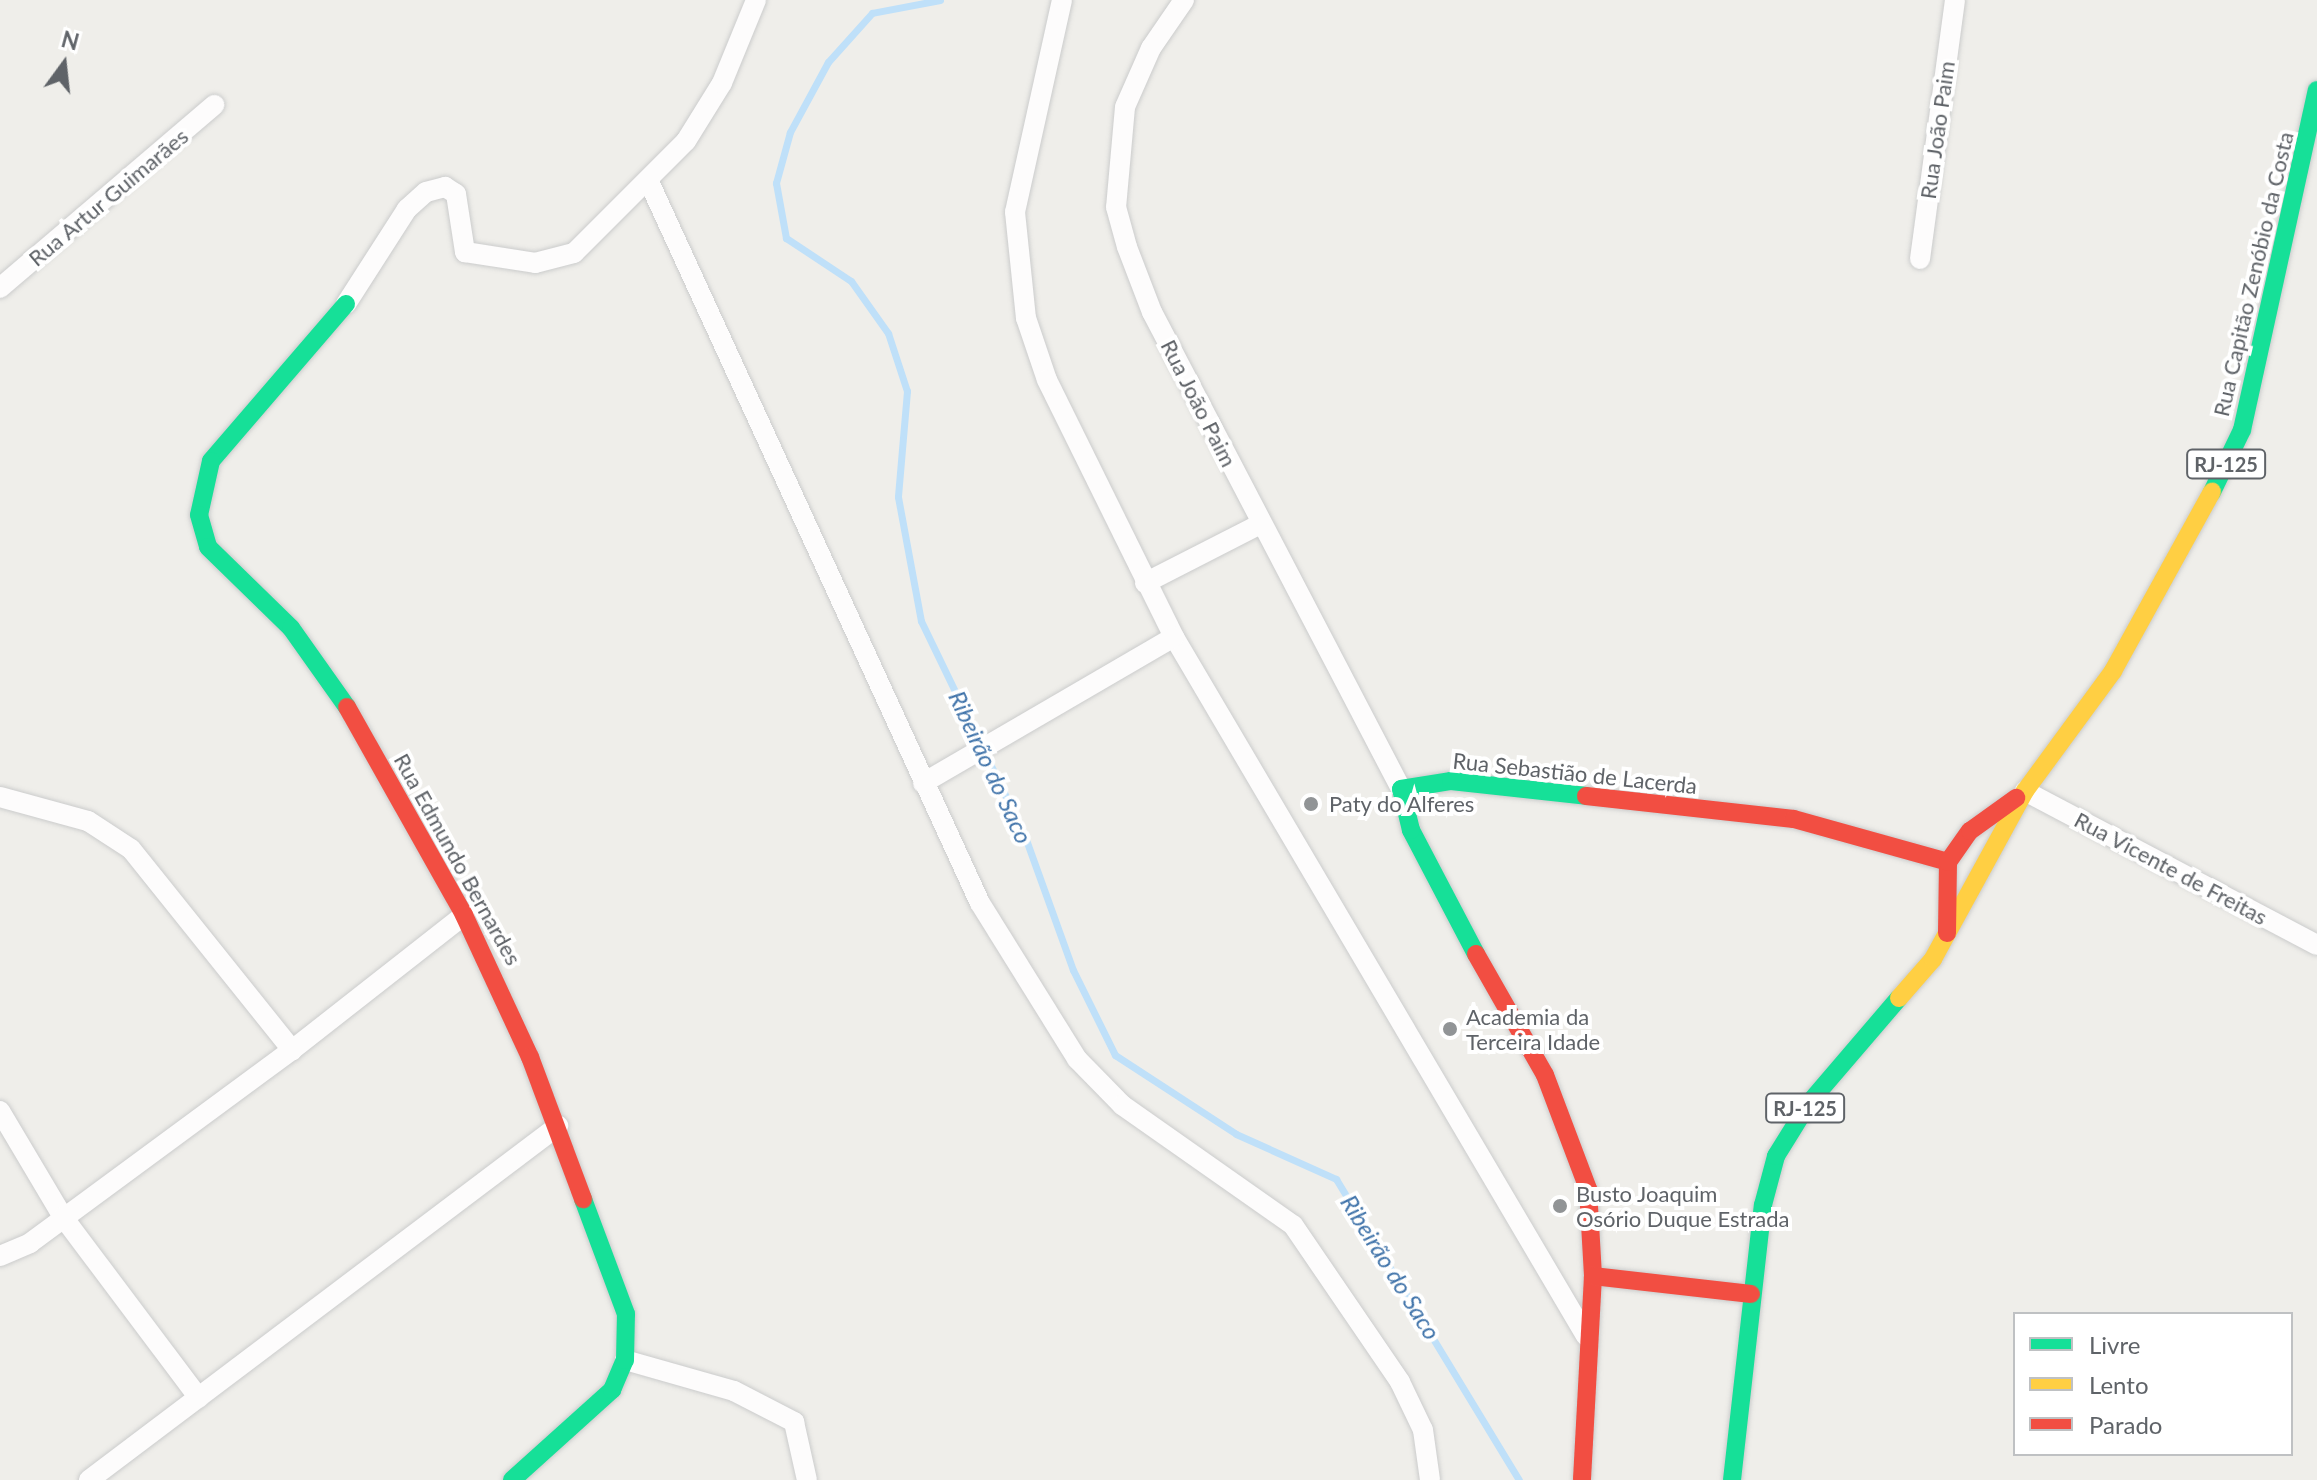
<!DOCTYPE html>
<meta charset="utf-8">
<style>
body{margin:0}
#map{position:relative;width:2317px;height:1480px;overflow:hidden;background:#efeeea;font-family:Lato,sans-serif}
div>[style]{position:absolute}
.stream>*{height:7px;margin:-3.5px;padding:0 3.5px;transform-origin:3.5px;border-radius:3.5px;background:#bfe0f9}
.roads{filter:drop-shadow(0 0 2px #cbcccc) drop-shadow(0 0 2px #cbcccc)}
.street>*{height:20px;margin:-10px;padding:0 10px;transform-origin:10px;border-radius:10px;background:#fdfcfc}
.fast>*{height:18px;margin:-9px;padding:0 9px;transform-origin:9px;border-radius:9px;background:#16e098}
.slow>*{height:18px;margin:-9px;padding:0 9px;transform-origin:9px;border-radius:9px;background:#ffcf43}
.jam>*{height:18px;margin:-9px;padding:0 9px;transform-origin:9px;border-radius:9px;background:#f24e42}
.dots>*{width:22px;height:22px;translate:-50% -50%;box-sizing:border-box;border:4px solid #fff;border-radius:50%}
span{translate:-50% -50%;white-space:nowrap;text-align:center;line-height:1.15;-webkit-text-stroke:8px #fff;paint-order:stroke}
.shield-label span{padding:2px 6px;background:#fff;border:2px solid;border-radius:6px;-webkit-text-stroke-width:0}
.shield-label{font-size:20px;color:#5f6368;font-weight:700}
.street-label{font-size:22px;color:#5f6368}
.poi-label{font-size:22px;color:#5f6368}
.left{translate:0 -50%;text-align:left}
.water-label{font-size:24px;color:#4174aa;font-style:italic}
.legend{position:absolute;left:2013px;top:1312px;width:280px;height:144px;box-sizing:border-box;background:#fff;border:2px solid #bfc1c3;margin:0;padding:10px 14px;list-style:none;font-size:24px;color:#5f6368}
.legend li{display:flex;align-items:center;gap:16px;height:40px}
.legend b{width:40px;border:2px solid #bfc1c3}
.north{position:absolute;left:24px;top:24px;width:80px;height:80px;-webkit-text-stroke:6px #fff;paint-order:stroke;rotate:15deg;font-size:22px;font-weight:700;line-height:32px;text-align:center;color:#5f6368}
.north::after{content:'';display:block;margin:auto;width:28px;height:36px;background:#5f6368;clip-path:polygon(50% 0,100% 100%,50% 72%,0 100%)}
</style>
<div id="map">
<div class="stream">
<div style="left:940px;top:0;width:69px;rotate:169.2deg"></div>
<div style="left:872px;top:13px;width:66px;rotate:131.9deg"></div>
<div style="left:828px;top:62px;width:80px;rotate:118.5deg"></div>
<div style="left:790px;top:132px;width:53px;rotate:105.4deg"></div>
<div style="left:776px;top:183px;width:56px;rotate:79.7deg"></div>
<div style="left:786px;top:238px;width:78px;rotate:33.5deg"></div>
<div style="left:851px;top:281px;width:64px;rotate:54.6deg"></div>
<div style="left:888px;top:333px;width:61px;rotate:71.9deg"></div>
<div style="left:907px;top:391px;width:106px;rotate:94.9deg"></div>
<div style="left:898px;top:497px;width:126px;rotate:79.5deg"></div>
<div style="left:921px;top:621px;width:237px;rotate:64.2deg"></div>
<div style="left:1024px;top:834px;width:145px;rotate:70.2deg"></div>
<div style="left:1073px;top:970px;width:95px;rotate:63.7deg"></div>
<div style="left:1115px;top:1055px;width:145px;rotate:33.1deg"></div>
<div style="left:1236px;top:1134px;width:110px;rotate:24.2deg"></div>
<div style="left:1336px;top:1179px;width:352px;rotate:58.7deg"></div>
</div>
<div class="roads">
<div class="street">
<div style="left:1062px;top:0;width:217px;rotate:102.5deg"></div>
<div style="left:1015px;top:212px;width:107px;rotate:84.1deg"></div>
<div style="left:1026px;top:318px;width:65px;rotate:71.3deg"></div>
<div style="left:1047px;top:380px;width:287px;rotate:63.7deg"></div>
<div style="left:1174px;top:637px;width:811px;rotate:59.48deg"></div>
<div style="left:1184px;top:0;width:58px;rotate:124.5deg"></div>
<div style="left:1151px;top:48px;width:64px;rotate:113.8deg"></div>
<div style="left:1125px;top:107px;width:100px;rotate:95.1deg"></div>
<div style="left:1116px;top:207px;width:41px;rotate:74.6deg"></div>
<div style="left:1127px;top:247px;width:70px;rotate:69deg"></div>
<div style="left:1152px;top:312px;width:538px;rotate:62.43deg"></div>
<div style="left:650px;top:184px;width:791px;rotate:65.35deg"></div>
<div style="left:980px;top:903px;width:184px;rotate:58.1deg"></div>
<div style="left:1077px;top:1059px;width:64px;rotate:45.6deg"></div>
<div style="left:1122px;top:1105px;width:209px;rotate:35.1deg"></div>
<div style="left:1293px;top:1225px;width:190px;rotate:55.7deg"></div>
<div style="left:1400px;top:1382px;width:53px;rotate:64.4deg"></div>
<div style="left:1423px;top:1430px;width:50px;rotate:82deg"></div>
<div style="left:1920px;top:259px;width:261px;rotate:-82.3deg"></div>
<div style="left:0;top:288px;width:282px;rotate:-40.5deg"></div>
<div style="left:346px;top:304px;width:113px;rotate:-57.3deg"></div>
<div style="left:407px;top:209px;width:25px;rotate:-42deg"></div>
<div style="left:426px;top:192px;width:20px;rotate:-15deg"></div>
<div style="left:445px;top:187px;width:13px;rotate:32deg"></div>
<div style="left:456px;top:194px;width:59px;rotate:81.2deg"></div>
<div style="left:465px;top:252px;width:71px;rotate:8.9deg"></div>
<div style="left:535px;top:263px;width:40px;rotate:-14.4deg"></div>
<div style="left:574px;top:253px;width:158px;rotate:-45deg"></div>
<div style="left:686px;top:141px;width:68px;rotate:-58.2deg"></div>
<div style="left:722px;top:83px;width:90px;rotate:-67.7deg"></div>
<div style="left:1145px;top:583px;width:131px;rotate:-27.1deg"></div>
<div style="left:923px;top:783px;width:290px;rotate:-30.2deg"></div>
<div style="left:2025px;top:791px;width:330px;rotate:27.8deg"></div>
<div style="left:0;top:797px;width:91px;rotate:15.3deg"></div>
<div style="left:88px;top:821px;width:51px;rotate:33.1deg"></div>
<div style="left:131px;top:849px;width:258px;rotate:51.3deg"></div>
<div style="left:292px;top:1050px;width:219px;rotate:-38.1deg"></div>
<div style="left:0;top:1111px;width:123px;rotate:59.3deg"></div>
<div style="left:63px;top:1217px;width:226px;rotate:53.1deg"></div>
<div style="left:0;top:1256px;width:33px;rotate:-23deg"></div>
<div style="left:30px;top:1243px;width:325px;rotate:-36.4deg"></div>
<div style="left:625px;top:1360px;width:113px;rotate:15.9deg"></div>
<div style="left:734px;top:1391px;width:68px;rotate:27.3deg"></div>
<div style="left:794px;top:1422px;width:59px;rotate:77.4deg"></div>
<div style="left:89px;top:1480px;width:588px;rotate:-37.05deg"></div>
</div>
<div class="fast">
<div style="left:346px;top:304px;width:207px;rotate:130.7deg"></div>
<div style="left:211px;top:461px;width:55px;rotate:102.5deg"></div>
<div style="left:199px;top:515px;width:33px;rotate:74deg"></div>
<div style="left:208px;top:547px;width:116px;rotate:44.3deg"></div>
<div style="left:291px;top:628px;width:97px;rotate:54.7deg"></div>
<div style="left:2212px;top:492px;width:69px;rotate:-64.2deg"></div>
<div style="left:2242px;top:430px;width:348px;rotate:-77.6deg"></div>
<div style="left:1476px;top:954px;width:140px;rotate:-117.7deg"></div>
<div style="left:1411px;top:830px;width:42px;rotate:-103.7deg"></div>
<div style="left:1401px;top:789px;width:51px;rotate:-9.1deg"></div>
<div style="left:1451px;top:781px;width:136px;rotate:6.3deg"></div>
<div style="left:512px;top:1480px;width:135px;rotate:-42deg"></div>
<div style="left:612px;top:1390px;width:33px;rotate:-67deg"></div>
<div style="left:625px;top:1360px;width:46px;rotate:-88.8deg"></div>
<div style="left:626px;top:1314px;width:123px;rotate:-110.5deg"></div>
<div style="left:1732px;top:1480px;width:277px;rotate:-83.6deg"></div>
<div style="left:1763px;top:1205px;width:51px;rotate:-75.1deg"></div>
<div style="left:1776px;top:1156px;width:62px;rotate:-58.1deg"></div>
<div style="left:1809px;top:1103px;width:138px;rotate:-49.4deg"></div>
</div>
<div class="slow">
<div style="left:1899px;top:998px;width:52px;rotate:-48.9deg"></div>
<div style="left:1933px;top:959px;width:192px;rotate:-61.3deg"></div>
<div style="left:2025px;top:791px;width:149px;rotate:-53.7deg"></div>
<div style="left:2113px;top:671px;width:205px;rotate:-61.1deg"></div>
</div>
<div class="jam">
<div style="left:347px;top:707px;width:239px;rotate:60.6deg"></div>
<div style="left:464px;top:915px;width:157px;rotate:65.1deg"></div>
<div style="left:530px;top:1057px;width:152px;rotate:69.5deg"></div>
<div style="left:1586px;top:796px;width:209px;rotate:6.3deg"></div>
<div style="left:1794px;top:819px;width:160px;rotate:15.6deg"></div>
<div style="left:1947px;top:933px;width:71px;rotate:-89.2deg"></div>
<div style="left:1948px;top:862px;width:38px;rotate:-55deg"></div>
<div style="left:1970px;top:831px;width:57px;rotate:-35.7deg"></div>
<div style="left:1476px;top:954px;width:139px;rotate:60.3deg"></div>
<div style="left:1545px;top:1075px;width:122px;rotate:69.3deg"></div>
<div style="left:1588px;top:1189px;width:87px;rotate:86.7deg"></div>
<div style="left:1593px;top:1276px;width:204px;rotate:93.1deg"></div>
<div style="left:1593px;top:1276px;width:159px;rotate:6.5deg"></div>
</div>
</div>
<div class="dots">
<div style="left:1311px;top:804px;background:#919496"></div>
<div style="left:1450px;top:1029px;background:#919496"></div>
<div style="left:1560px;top:1206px;background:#919496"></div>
</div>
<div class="shield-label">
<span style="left:2226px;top:464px">RJ-125</span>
<span style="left:1805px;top:1108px">RJ-125</span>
</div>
<div class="street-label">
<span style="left:1937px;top:130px;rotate:-82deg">Rua João Paim</span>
<span style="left:108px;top:197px;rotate:-40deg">Rua Artur Guimarães</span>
<span style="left:2253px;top:274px;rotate:-77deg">Rua Capitão Zenóbio da Costa</span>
<span style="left:1199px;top:403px;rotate:63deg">Rua João Paim</span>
<span style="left:1575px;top:773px;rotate:6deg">Rua Sebastião de Lacerda</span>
<span style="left:458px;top:859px;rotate:61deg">Rua Edmundo Bernardes</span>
<span style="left:2171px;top:868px;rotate:28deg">Rua Vicente de Freitas</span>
</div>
<div class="poi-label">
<span class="left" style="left:1329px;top:804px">Paty do Alferes</span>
<span class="left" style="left:1466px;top:1029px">Academia da<br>Terceira Idade</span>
<span class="left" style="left:1576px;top:1206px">Busto Joaquim<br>Osório Duque Estrada</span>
</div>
<div class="water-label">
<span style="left:991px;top:767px;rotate:65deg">Ribeirão do Saco</span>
<span style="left:1391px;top:1267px;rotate:58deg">Ribeirão do Saco</span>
</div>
<ul class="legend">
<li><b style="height:10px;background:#16e098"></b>Livre</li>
<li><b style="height:10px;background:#ffcf43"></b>Lento</li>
<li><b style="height:10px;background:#f24e42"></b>Parado</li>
</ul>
<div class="north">N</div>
</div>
